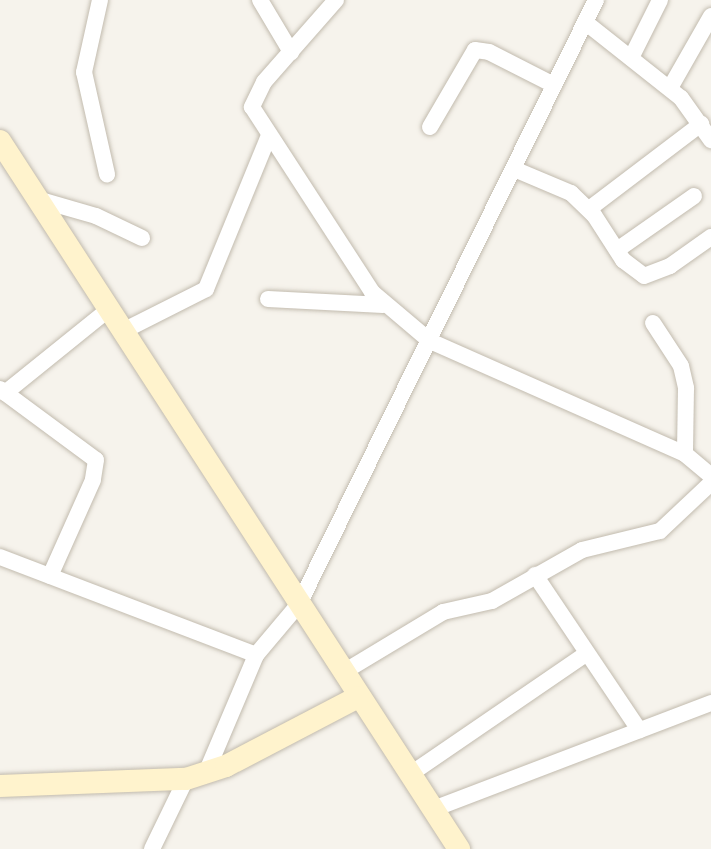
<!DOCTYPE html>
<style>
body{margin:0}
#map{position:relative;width:711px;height:849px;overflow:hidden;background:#f6f3ec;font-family:Helvetica,sans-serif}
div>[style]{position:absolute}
.roads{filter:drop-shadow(0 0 2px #c2bbae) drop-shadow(0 0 2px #c2bbae)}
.street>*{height:16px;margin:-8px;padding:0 8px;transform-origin:8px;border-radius:8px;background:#fff}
.secondary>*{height:22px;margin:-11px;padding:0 11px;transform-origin:11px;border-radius:11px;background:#fff3cd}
span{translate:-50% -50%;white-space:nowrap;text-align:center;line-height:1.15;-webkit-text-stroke:6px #fff;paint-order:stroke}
</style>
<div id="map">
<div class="roads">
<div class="street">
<div style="left:100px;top:0;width:74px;rotate:102.5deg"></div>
<div style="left:84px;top:72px;width:105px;rotate:77.3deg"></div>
<div style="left:260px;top:0;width:61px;rotate:59.2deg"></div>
<div style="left:336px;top:0;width:109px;rotate:131.3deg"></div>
<div style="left:264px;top:82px;width:28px;rotate:116deg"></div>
<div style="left:252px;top:107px;width:221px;rotate:57deg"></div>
<div style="left:372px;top:292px;width:76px;rotate:40.2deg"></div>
<div style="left:430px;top:341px;width:279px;rotate:23.9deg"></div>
<div style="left:685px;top:454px;width:34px;rotate:40deg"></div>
<div style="left:585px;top:22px;width:122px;rotate:38.4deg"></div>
<div style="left:681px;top:98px;width:52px;rotate:54.5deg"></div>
<div style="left:631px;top:58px;width:65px;rotate:-63.4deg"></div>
<div style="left:670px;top:88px;width:83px;rotate:-60.3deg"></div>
<div style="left:430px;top:127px;width:89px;rotate:-59.7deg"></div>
<div style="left:475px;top:50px;width:14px;rotate:8deg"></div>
<div style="left:489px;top:52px;width:73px;rotate:26.9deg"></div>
<div style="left:514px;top:169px;width:62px;rotate:22.8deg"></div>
<div style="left:571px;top:193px;width:32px;rotate:44deg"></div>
<div style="left:594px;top:215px;width:54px;rotate:57.2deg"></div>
<div style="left:623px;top:260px;width:26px;rotate:37deg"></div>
<div style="left:644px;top:276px;width:28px;rotate:-21deg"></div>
<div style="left:670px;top:266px;width:50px;rotate:-35.3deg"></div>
<div style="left:37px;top:199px;width:61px;rotate:16.1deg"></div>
<div style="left:96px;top:216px;width:51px;rotate:25.6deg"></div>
<div style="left:589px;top:209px;width:141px;rotate:-37.2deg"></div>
<div style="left:617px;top:250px;width:94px;rotate:-35deg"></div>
<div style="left:268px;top:299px;width:115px;rotate:3deg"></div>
<div style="left:653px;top:323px;width:51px;rotate:56.9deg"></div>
<div style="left:681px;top:366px;width:23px;rotate:77deg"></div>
<div style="left:686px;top:388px;width:66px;rotate:90.9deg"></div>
<div style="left:123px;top:331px;width:93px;rotate:-26.8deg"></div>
<div style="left:206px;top:289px;width:163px;rotate:-67.7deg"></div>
<div style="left:0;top:389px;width:119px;rotate:36.5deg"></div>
<div style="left:96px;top:460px;width:20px;rotate:99deg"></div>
<div style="left:93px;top:480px;width:105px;rotate:114.1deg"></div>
<div style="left:5px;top:393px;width:134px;rotate:-38.9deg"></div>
<div style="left:0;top:557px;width:274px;rotate:20.9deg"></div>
<div style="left:535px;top:575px;width:187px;rotate:56.1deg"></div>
<div style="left:342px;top:673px;width:118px;rotate:-31.1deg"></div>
<div style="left:443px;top:612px;width:50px;rotate:-12.7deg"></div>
<div style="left:492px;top:601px;width:103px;rotate:-29.5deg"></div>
<div style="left:582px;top:550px;width:80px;rotate:-13.7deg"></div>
<div style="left:660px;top:531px;width:70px;rotate:-43.3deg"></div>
<div style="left:206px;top:773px;width:128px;rotate:-67deg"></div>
<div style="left:256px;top:655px;width:67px;rotate:-49.9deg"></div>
<div style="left:299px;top:604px;width:673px;rotate:-63.82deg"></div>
<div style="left:412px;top:773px;width:212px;rotate:-34.4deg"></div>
<div style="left:436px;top:808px;width:294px;rotate:-20.9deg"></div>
<div style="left:152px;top:849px;width:78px;rotate:-64.1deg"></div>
</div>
<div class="secondary">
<div style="left:0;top:141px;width:844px;rotate:57.04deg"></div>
<div style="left:0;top:786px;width:186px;rotate:-2.2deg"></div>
<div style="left:186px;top:779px;width:42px;rotate:-18deg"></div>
<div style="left:226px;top:766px;width:149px;rotate:-27.6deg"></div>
</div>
</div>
</div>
